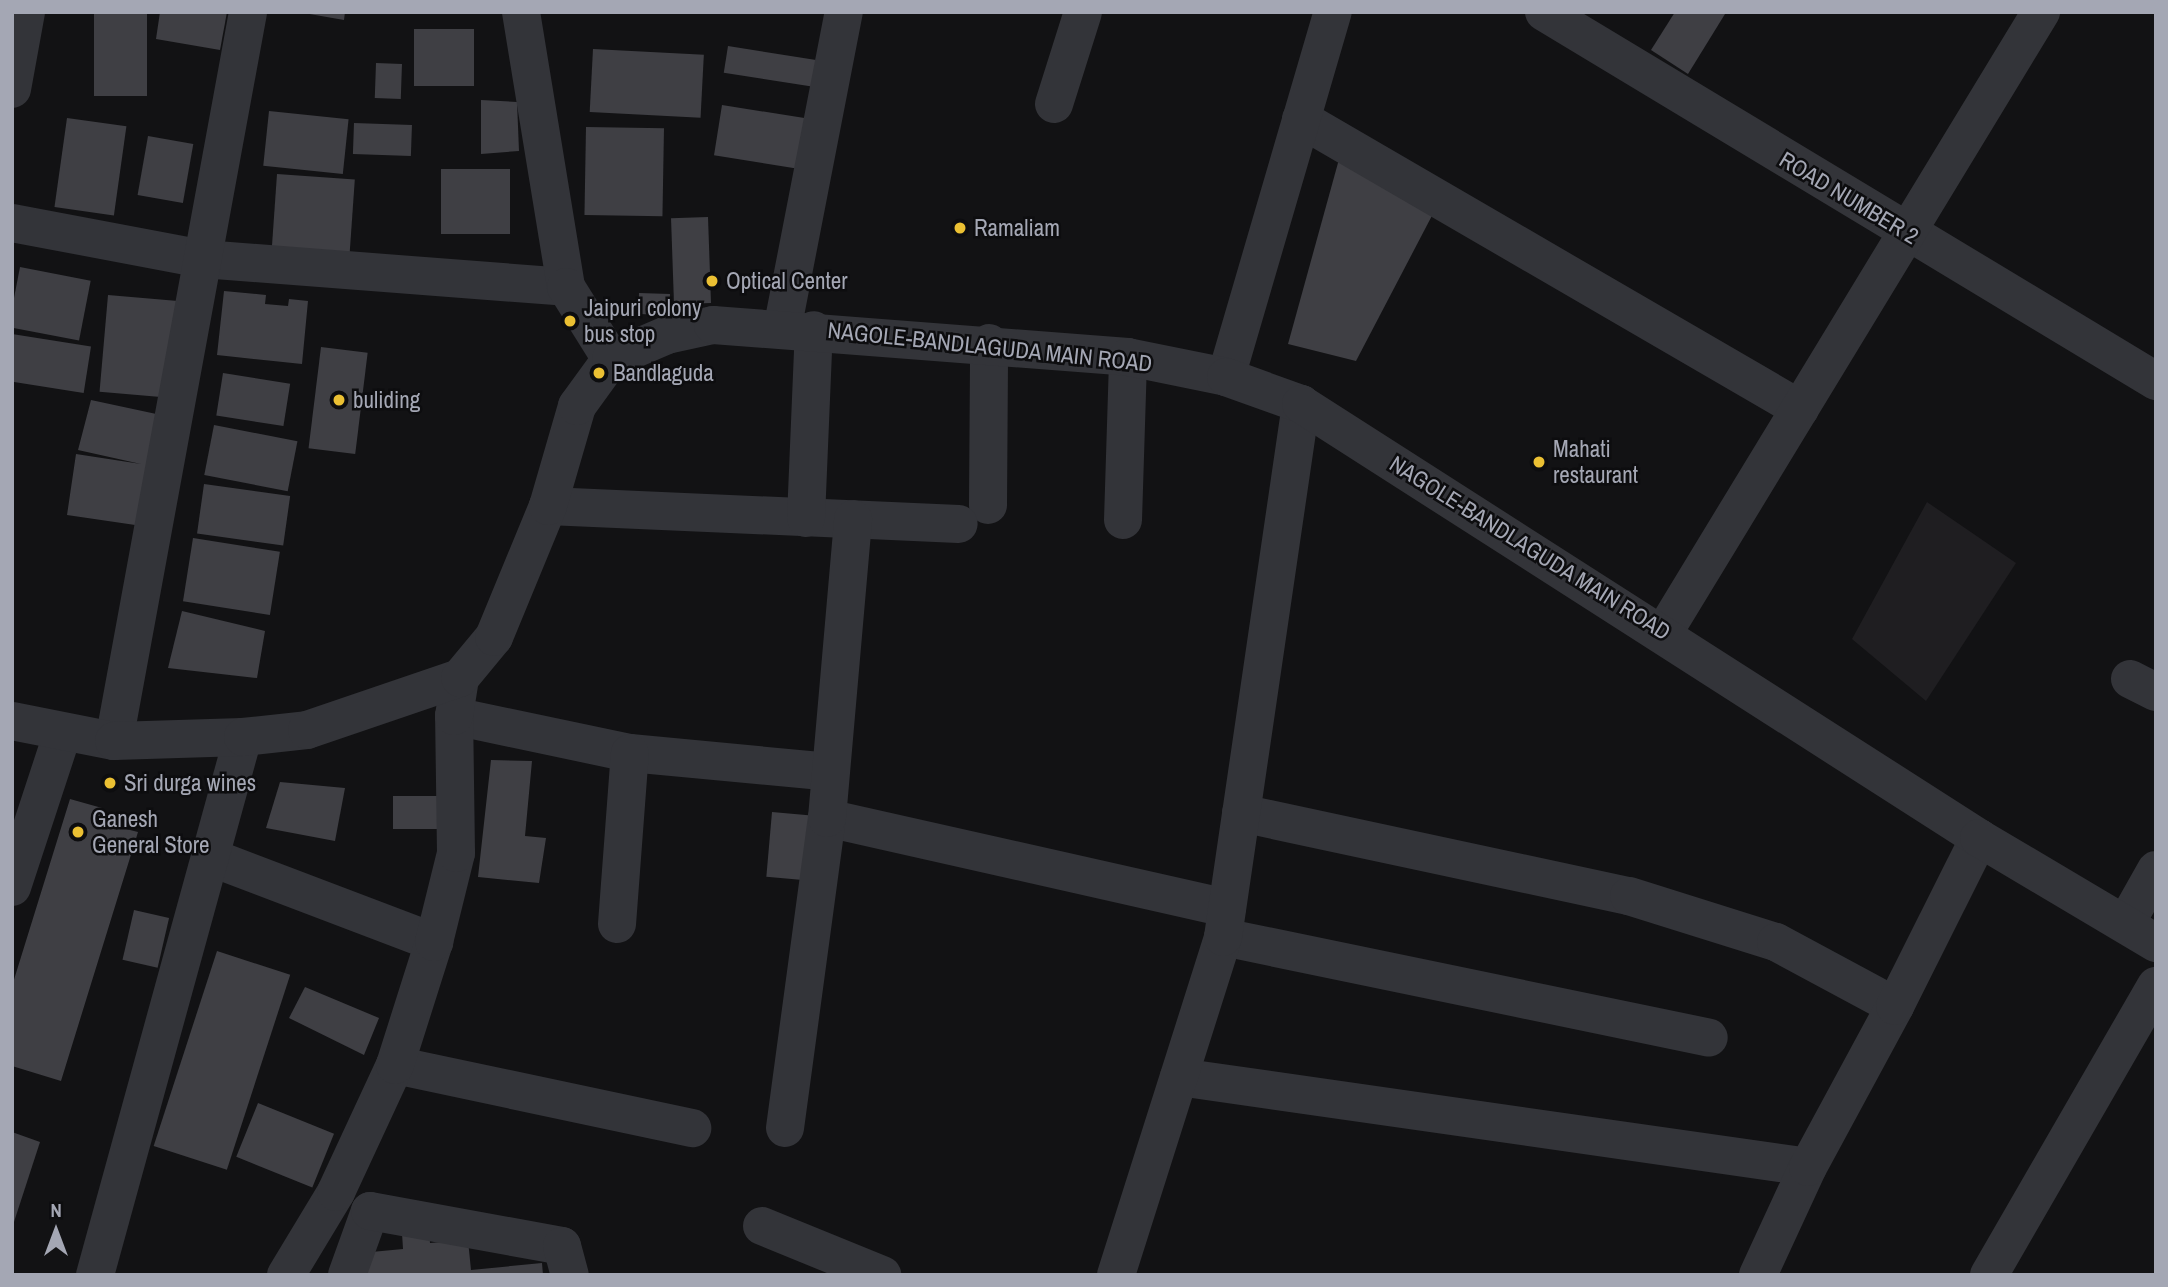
<!DOCTYPE html>
<style>
body{margin:0}
#map{position:relative;width:2168px;height:1287px;overflow:hidden;background:#121214;font-family:"Archivo Narrow",sans-serif}
div>[style]{position:absolute}
.built>*{inset:0;background:#1f1e21}
.building>*{inset:0;background:#3f3f44;transform-origin:0 0}
.minor>*{height:38px;margin:-19px;padding:0 19px;transform-origin:19px;border-radius:19px;background:#333439}
.tertiary>*{height:38px;margin:-19px;padding:0 19px;transform-origin:19px;border-radius:19px;background:#333439}
.dots>*{width:19px;height:19px;translate:-50% -50%;box-sizing:border-box;border:4px solid #0d0d0f;border-radius:50%}
span{translate:-50% -50%;white-space:nowrap;text-align:center;line-height:1.15;-webkit-text-stroke:5px #0d0d0f;paint-order:stroke}
.street-label{font-size:23px;color:#a4a7b4}
.poi-label{font-size:23px;color:#a4a7b4}
.left{translate:0 -50%;text-align:left}
.frame{position:absolute;inset:0;border:14px solid #a4a7b4;pointer-events:none}
.north{position:absolute;left:21px;top:1196px;width:70px;height:70px;-webkit-text-stroke:5px #0d0d0f;paint-order:stroke;rotate:0deg;font-size:19px;font-weight:700;line-height:28px;text-align:center;color:#a4a7b4}
.north::after{content:'';display:block;margin:auto;width:24px;height:32px;background:#a4a7b4;clip-path:polygon(50% 0,100% 100%,50% 72%,0 100%)}
</style>
<div id="map">
<div class="built">
<div style="clip-path:polygon(1927px 502px,2016px 563px,1926px 701px,1852px 639px)"></div>
</div>
<div class="building">
<div style="left:94px;top:12px;width:53px;height:84px"></div>
<div style="clip-path:polygon(160px 12px,227px 12px,220px 50px,156px 39px)"></div>
<div style="clip-path:polygon(298px 12px,345px 12px,344px 20px)"></div>
<div style="clip-path:polygon(1675px 12px,1725px 14px,1688px 74px,1651px 50px)"></div>
<div style="left:414px;top:29px;width:60px;height:57px"></div>
<div style="left:728px;top:46px;width:94px;height:27px;rotate:9deg"></div>
<div style="left:593px;top:49px;width:111px;height:63px;rotate:3deg"></div>
<div style="left:376px;top:63px;width:26px;height:35px;rotate:2deg"></div>
<div style="clip-path:polygon(481px 100px,517px 102px,519px 151px,481px 154px)"></div>
<div style="left:722px;top:105px;width:85px;height:51px;rotate:9deg"></div>
<div style="left:269px;top:111px;width:80px;height:55px;rotate:6deg"></div>
<div style="left:67px;top:118px;width:60px;height:90px;rotate:8deg"></div>
<div style="left:354px;top:123px;width:58px;height:31px;rotate:2deg"></div>
<div style="left:586px;top:127px;width:78px;height:88px;rotate:1deg"></div>
<div style="left:148px;top:136px;width:46px;height:60px;rotate:10deg"></div>
<div style="clip-path:polygon(1341px 152px,1436px 208px,1356px 361px,1288px 344px)"></div>
<div style="left:441px;top:169px;width:69px;height:65px"></div>
<div style="left:277px;top:174px;width:78px;height:73px;rotate:4deg"></div>
<div style="left:708px;top:217px;width:86px;height:37px;rotate:88deg"></div>
<div style="left:20px;top:267px;width:72px;height:61px;rotate:11deg"></div>
<div style="clip-path:polygon(224px 291px,266px 295px,265px 304px,288px 306px,289px 299px,308px 301px,302px 364px,217px 355px)"></div>
<div style="left:639px;top:293px;width:31px;height:21px;rotate:2deg"></div>
<div style="left:108px;top:295px;width:76px;height:97px;rotate:5deg"></div>
<div style="left:12px;top:334px;width:80px;height:47px;rotate:9deg"></div>
<div style="left:321px;top:347px;width:47px;height:102px;rotate:7deg"></div>
<div style="left:223px;top:373px;width:68px;height:43px;rotate:9deg"></div>
<div style="clip-path:polygon(91px 400px,161px 415px,142px 526px,67px 515px,76px 454px,141px 464px,78px 450px)"></div>
<div style="left:214px;top:425px;width:85px;height:51px;rotate:11deg"></div>
<div style="left:204px;top:484px;width:87px;height:50px;rotate:8deg"></div>
<div style="left:193px;top:538px;width:88px;height:64px;rotate:9deg"></div>
<div style="clip-path:polygon(182px 611px,265px 631px,257px 678px,168px 668px)"></div>
<div style="clip-path:polygon(491px 760px,532px 761px,525px 836px,546px 838px,539px 883px,478px 877px)"></div>
<div style="clip-path:polygon(280px 782px,345px 788px,335px 841px,266px 828px)"></div>
<div style="left:393px;top:796px;width:54px;height:33px"></div>
<div style="clip-path:polygon(70px 799px,102px 808px,98px 822px,138px 832px,61px 1081px,12px 1066px,12px 986px)"></div>
<div style="left:772px;top:812px;width:45px;height:65px;rotate:5deg"></div>
<div style="left:134px;top:910px;width:36px;height:51px;rotate:13deg"></div>
<div style="left:217px;top:951px;width:77px;height:205px;rotate:18deg"></div>
<div style="clip-path:polygon(305px 987px,379px 1018px,364px 1055px,289px 1018px)"></div>
<div style="left:258px;top:1103px;width:82px;height:58px;rotate:22deg"></div>
<div style="clip-path:polygon(12px 1132px,40px 1142px,13px 1225px,12px 1225px)"></div>
<div style="clip-path:polygon(429px 1230px,430px 1243px,468px 1240px,471px 1270px,542px 1263px,543px 1275px,363px 1275px,361px 1253px,403px 1249px,402px 1233px)"></div>
</div>
<div class="minor">
<div style="left:1544px;top:12px;width:715px;rotate:31.09deg"></div>
<div style="left:12px;top:89px;width:78px;rotate:-79.7deg"></div>
<div style="left:1054px;top:104px;width:96px;rotate:-72.5deg"></div>
<div style="left:1301px;top:119px;width:577px;rotate:30.16deg"></div>
<div style="left:12px;top:223px;width:194px;rotate:10.7deg"></div>
<div style="left:203px;top:259px;width:364px;rotate:4.4deg"></div>
<div style="left:782px;top:330px;width:324px;rotate:-79deg"></div>
<div style="left:1226px;top:377px;width:380px;rotate:-73.7deg"></div>
<div style="left:988px;top:505px;width:162px;rotate:-89.6deg"></div>
<div style="left:548px;top:506px;width:411px;rotate:2.5deg"></div>
<div style="left:806px;top:518px;width:188px;rotate:-87.6deg"></div>
<div style="left:1123px;top:520px;width:163px;rotate:-88.2deg"></div>
<div style="left:1664px;top:632px;width:726px;rotate:-58.7deg"></div>
<div style="left:2130px;top:679px;width:29px;rotate:27deg"></div>
<div style="left:454px;top:716px;width:180px;rotate:11.9deg"></div>
<div style="left:630px;top:753px;width:201px;rotate:5.4deg"></div>
<div style="left:114px;top:741px;width:741px;rotate:-79.58deg"></div>
<div style="left:1241px;top:813px;width:397px;rotate:12.1deg"></div>
<div style="left:1629px;top:896px;width:154px;rotate:17.4deg"></div>
<div style="left:1776px;top:942px;width:135px;rotate:28.3deg"></div>
<div style="left:827px;top:818px;width:410px;rotate:12.7deg"></div>
<div style="left:210px;top:857px;width:240px;rotate:20.8deg"></div>
<div style="left:12px;top:887px;width:163px;rotate:-71.8deg"></div>
<div style="left:2126px;top:923px;width:61px;rotate:-60.5deg"></div>
<div style="left:617px;top:924px;width:171px;rotate:-85.7deg"></div>
<div style="left:1223px;top:937px;width:496px;rotate:11.7deg"></div>
<div style="left:395px;top:1065px;width:304px;rotate:12deg"></div>
<div style="left:1179px;top:1077px;width:635px;rotate:8.14deg"></div>
<div style="left:785px;top:1128px;width:313px;rotate:-82.3deg"></div>
<div style="left:827px;top:818px;width:300px;rotate:-85deg"></div>
<div style="left:762px;top:1226px;width:130px;rotate:22.2deg"></div>
<div style="left:95px;top:1275px;width:558px;rotate:-74.62deg"></div>
<div style="left:286px;top:1275px;width:97px;rotate:-58.9deg"></div>
<div style="left:336px;top:1192px;width:140px;rotate:-65.1deg"></div>
<div style="left:395px;top:1065px;width:129px;rotate:-72.4deg"></div>
<div style="left:434px;top:942px;width:92px;rotate:-76.1deg"></div>
<div style="left:456px;top:853px;width:137px;rotate:-90.8deg"></div>
<div style="left:454px;top:716px;width:38px;rotate:-81deg"></div>
<div style="left:347px;top:1275px;width:68px;rotate:-70.2deg"></div>
<div style="left:370px;top:1211px;width:195px;rotate:10.3deg"></div>
<div style="left:562px;top:1246px;width:30px;rotate:75deg"></div>
<div style="left:1116px;top:1275px;width:355px;rotate:-72.4deg"></div>
<div style="left:1223px;top:937px;width:539px;rotate:-81.67deg"></div>
<div style="left:1758px;top:1275px;width:119px;rotate:-65.2deg"></div>
<div style="left:1808px;top:1167px;width:183px;rotate:-61.6deg"></div>
<div style="left:1895px;top:1006px;width:188px;rotate:-63.4deg"></div>
<div style="left:1989px;top:1275px;width:334px;rotate:-60deg"></div>
</div>
<div class="tertiary">
<div style="left:521px;top:12px;width:279px;rotate:80.7deg"></div>
<div style="left:566px;top:287px;width:85px;rotate:58deg"></div>
<div style="left:12px;top:721px;width:104px;rotate:11.1deg"></div>
<div style="left:114px;top:741px;width:129px;rotate:-1.8deg"></div>
<div style="left:243px;top:737px;width:64px;rotate:-6.2deg"></div>
<div style="left:307px;top:730px;width:162px;rotate:-18.8deg"></div>
<div style="left:460px;top:678px;width:53px;rotate:-50.3deg"></div>
<div style="left:494px;top:637px;width:142px;rotate:-67.6deg"></div>
<div style="left:548px;top:506px;width:104px;rotate:-73.8deg"></div>
<div style="left:577px;top:406px;width:58px;rotate:-54.1deg"></div>
<div style="left:611px;top:359px;width:61px;rotate:-23.2deg"></div>
<div style="left:667px;top:335px;width:47px;rotate:-12.3deg"></div>
<div style="left:713px;top:325px;width:416px;rotate:4.4deg"></div>
<div style="left:1128px;top:357px;width:100px;rotate:11.5deg"></div>
<div style="left:1226px;top:377px;width:80px;rotate:19.8deg"></div>
<div style="left:1301px;top:404px;width:805px;rotate:32.62deg"></div>
<div style="left:1979px;top:838px;width:206px;rotate:30.7deg"></div>
</div>
<div class="dots">
<div style="left:960px;top:228px;background:#ebc033"></div>
<div style="left:712px;top:281px;background:#ebc033"></div>
<div style="left:570px;top:321px;background:#ebc033"></div>
<div style="left:599px;top:373px;background:#ebc033"></div>
<div style="left:339px;top:400px;background:#ebc033"></div>
<div style="left:1539px;top:462px;background:#ebc033"></div>
<div style="left:110px;top:783px;background:#ebc033"></div>
<div style="left:78px;top:832px;background:#ebc033"></div>
</div>
<div class="street-label">
<span style="left:1849px;top:198px;rotate:31deg">ROAD NUMBER 2</span>
<span style="left:990px;top:347px;rotate:6deg">NAGOLE-BANDLAGUDA MAIN ROAD</span>
<span style="left:1530px;top:548px;rotate:32deg">NAGOLE-BANDLAGUDA MAIN ROAD</span>
</div>
<div class="poi-label">
<span class="left" style="left:974px;top:228px">Ramaliam</span>
<span class="left" style="left:726px;top:281px">Optical Center</span>
<span class="left" style="left:584px;top:321px">Jaipuri colony<br>bus stop</span>
<span class="left" style="left:613px;top:373px">Bandlaguda</span>
<span class="left" style="left:353px;top:400px">buliding</span>
<span class="left" style="left:1553px;top:462px">Mahati<br>restaurant</span>
<span class="left" style="left:124px;top:783px">Sri durga wines</span>
<span class="left" style="left:92px;top:832px">Ganesh<br>General Store</span>
</div>
<div class="frame"></div>
<div class="north">N</div>
</div>
